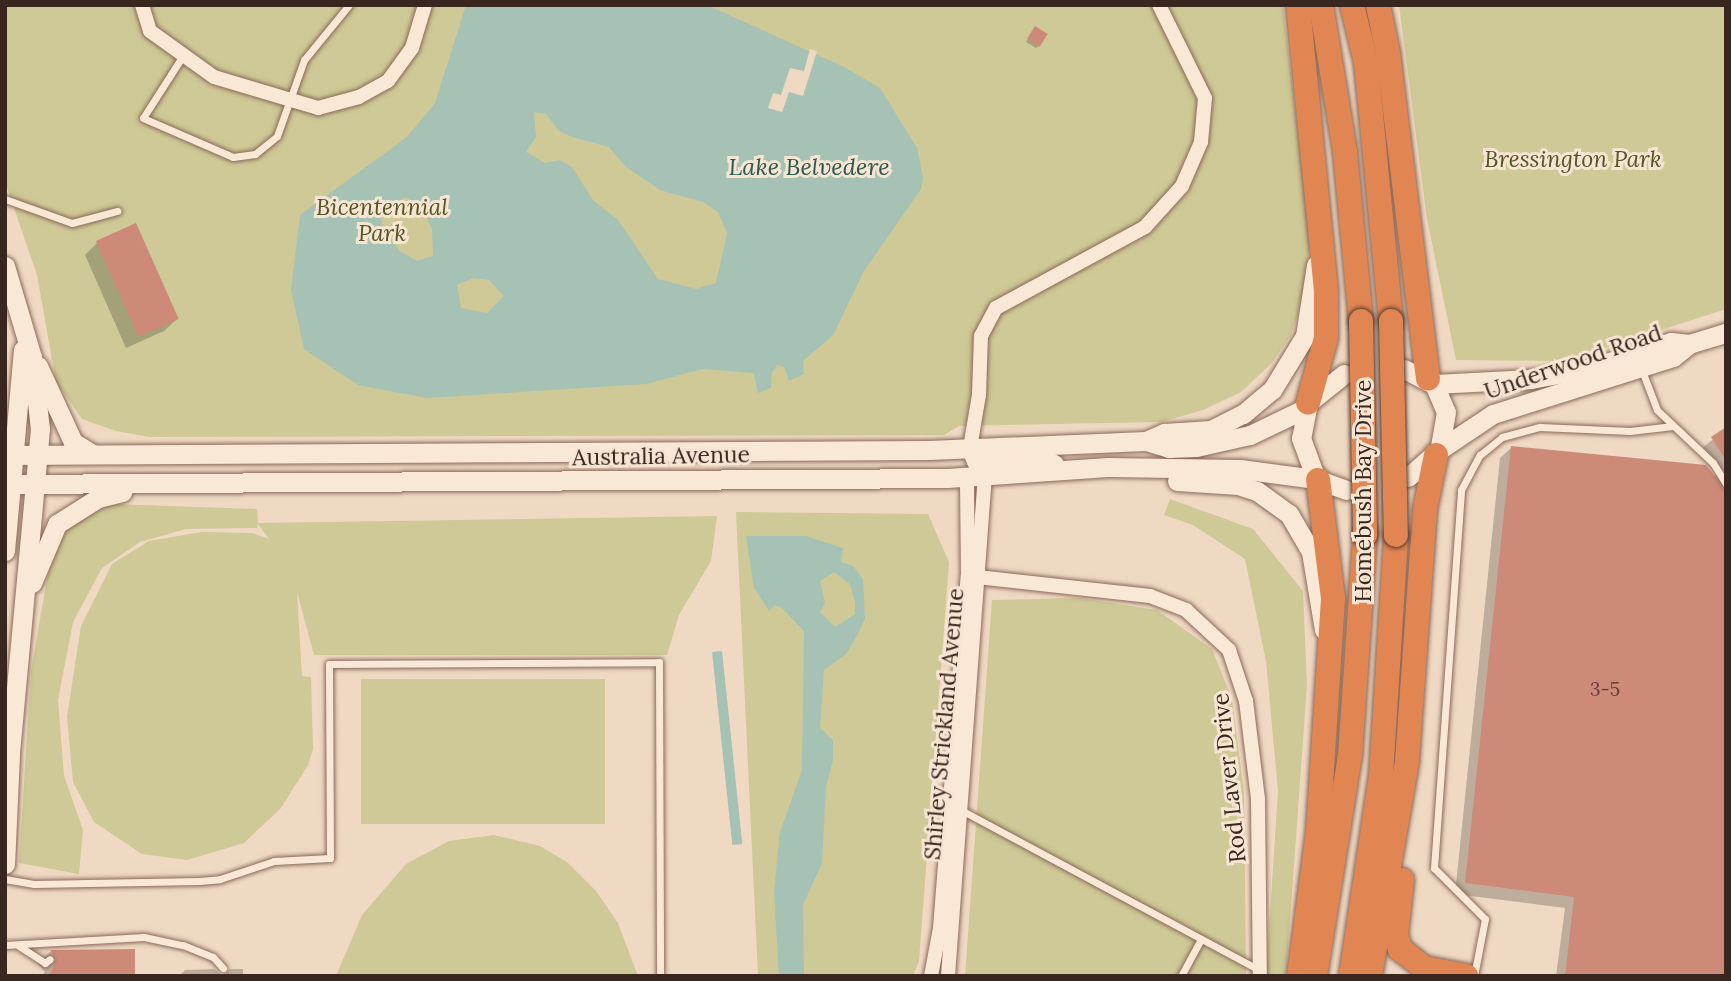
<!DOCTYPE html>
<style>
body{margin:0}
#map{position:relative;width:1731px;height:981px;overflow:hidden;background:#efd9c3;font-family:Lora,serif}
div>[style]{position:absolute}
.green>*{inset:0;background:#cec996;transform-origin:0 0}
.water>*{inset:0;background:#a5c2b4;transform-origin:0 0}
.pier>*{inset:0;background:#efd9c3}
.shadow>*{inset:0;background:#0003}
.building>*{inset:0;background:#ce8a78;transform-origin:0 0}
.roads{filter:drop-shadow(0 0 2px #8a6959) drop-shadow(0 0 2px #8a6959)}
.lane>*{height:7px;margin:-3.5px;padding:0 3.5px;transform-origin:3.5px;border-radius:3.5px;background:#fae8d6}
.street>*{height:14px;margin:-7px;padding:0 7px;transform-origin:7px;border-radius:7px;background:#fae8d6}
.secondary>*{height:19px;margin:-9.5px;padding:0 9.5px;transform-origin:9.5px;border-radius:9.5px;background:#fae8d6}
.highway>*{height:24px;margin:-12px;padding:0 12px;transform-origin:12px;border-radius:12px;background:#e18552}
.bridges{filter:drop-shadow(0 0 2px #58392e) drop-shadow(0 0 2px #58392e)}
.highway-bridge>*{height:24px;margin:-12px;padding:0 12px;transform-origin:12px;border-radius:12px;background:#e18552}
span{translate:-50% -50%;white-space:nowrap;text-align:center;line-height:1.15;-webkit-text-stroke:6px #f6e5d3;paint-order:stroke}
.number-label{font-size:19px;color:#5e3f34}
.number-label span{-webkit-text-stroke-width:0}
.park-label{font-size:23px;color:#545624;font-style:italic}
.street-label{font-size:23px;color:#39261e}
.water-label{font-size:24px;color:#2d5a4e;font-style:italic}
.frame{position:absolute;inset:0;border:7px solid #39261e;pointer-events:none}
</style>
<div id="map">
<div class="green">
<div style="clip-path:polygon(5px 5px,1283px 5px,1310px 236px,1304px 296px,1291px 335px,1272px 363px,1241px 392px,1203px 410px,1161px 422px,959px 426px,944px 435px,150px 437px,116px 431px,82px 419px,56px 382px,37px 275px,5px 182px)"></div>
<div style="clip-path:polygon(1399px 5px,1726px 5px,1726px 309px,1565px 361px,1456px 360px,1427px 219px)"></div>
<div style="clip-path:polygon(1170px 499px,1253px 529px,1303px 591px,1307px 685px,1286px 976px,1266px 976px,1278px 791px,1266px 661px,1245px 559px,1193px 525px,1164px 515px)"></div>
<div style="clip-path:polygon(111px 504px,257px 509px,258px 523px,717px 516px,711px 561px,679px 615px,667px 655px,314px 655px,297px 592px,302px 676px,311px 677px,313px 749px,308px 765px,281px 808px,244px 843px,187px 860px,142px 854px,94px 822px,73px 782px,67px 717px,81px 626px,112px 564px,149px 541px,202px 532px,252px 533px,269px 539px,258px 524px,257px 528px,186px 529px,140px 542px,102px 568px,73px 622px,58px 700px,64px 776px,83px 830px,79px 874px,19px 863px,31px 671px,49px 567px,69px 525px)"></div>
<div style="clip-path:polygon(736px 512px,928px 514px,949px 562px,919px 961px,913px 976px,758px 976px)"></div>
<div style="clip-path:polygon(1079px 598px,1157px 610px,1212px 649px,1232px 699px,1244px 792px,1246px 976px,965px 976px,992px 600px)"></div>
<div style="left:605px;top:679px;width:145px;height:244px;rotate:90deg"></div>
<div style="clip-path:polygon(494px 835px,540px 846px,567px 862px,596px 891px,618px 923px,638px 976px,336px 976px,362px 915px,406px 864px,449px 841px)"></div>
</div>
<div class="water">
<div style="clip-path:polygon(evenodd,466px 5px,707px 5px,844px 67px,880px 88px,917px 148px,923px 177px,921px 189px,864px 271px,833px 335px,803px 361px,804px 374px,789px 381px,784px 367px,777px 365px,772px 373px,771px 388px,758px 393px,754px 373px,702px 369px,646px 384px,427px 398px,358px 385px,304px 349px,291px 290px,300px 215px,407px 137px,435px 103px,466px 5px,534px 112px,546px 114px,559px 131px,572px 137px,609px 147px,626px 167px,660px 190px,703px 202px,718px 212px,727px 233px,716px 283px,696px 289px,658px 279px,618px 220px,593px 200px,572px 167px,560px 160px,545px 163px,526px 152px,536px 137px,534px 112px,466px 5px,406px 197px,422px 208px,432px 229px,433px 256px,417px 261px,400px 251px,383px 230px,380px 213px,406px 197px,466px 5px,473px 278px,489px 280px,504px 296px,487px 313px,461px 308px,457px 285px,473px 278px)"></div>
<div style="clip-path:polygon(evenodd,746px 536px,806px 536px,843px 548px,841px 562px,853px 566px,863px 579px,865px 618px,858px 634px,846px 654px,824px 670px,820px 728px,833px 740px,833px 760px,826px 787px,822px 863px,803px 905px,804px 976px,779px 976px,774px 892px,780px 832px,802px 770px,804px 631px,782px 608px,775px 605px,769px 611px,754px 588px,746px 536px,834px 572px,850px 584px,855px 602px,855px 614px,835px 627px,820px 612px,825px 603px,820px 581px,834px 572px)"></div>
<div style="left:722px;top:651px;width:194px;height:10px;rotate:84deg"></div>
</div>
<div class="pier">
<div style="clip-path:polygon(810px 49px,817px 51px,803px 96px,789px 92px,782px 112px,768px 108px,773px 93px,781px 95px,790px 68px,804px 71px)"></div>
</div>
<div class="shadow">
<div style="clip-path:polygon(1033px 31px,1039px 46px,1036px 48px,1026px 42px)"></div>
<div style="clip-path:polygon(97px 243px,177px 319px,164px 331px,126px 348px,85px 255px)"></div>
<div style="clip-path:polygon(1726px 429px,1726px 976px,1556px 976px,1565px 908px,1455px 894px,1500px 458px,1511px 448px,1714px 477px,1717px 474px,1701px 449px)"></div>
<div style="clip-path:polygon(133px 951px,133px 976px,42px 976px,45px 972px,38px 964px,50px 952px)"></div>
<div style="clip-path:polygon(214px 969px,223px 976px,179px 976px,185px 970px)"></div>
<div style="clip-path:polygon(230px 969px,243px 969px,243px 976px,223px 976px)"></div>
</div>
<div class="building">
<div style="left:1035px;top:26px;width:15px;height:15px;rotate:32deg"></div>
<div style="left:136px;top:223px;width:105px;height:44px;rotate:66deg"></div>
<div style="clip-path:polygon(1726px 427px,1726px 460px,1711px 437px)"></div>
<div style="clip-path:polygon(1511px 446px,1706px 465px,1726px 490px,1726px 976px,1565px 976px,1574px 897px,1465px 883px)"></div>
<div style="clip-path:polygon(135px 949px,135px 976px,50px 976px,56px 959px,50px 950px)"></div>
</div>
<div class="roads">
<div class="lane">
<div style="left:182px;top:57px;width:72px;rotate:122.6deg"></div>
<div style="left:143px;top:118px;width:98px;rotate:23.4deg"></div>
<div style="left:233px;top:157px;width:22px;rotate:-8deg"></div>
<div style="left:255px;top:154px;width:28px;rotate:-39deg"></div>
<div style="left:277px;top:136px;width:81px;rotate:-70.4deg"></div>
<div style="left:304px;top:60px;width:71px;rotate:-50.7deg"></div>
<div style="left:5px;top:199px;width:71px;rotate:19.7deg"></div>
<div style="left:72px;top:223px;width:47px;rotate:-14.9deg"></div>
<div style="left:1641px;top:368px;width:45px;rotate:69.1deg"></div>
<div style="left:1657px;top:410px;width:77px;rotate:43.4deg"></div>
<div style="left:1713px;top:463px;width:25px;rotate:58deg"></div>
<div style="left:961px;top:810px;width:338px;rotate:28.2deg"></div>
<div style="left:5px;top:879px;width:29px;rotate:10deg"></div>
<div style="left:34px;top:884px;width:165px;rotate:-1deg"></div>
<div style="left:199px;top:881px;width:21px;rotate:-5deg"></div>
<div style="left:220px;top:879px;width:57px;rotate:-18.4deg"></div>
<div style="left:274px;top:861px;width:56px;rotate:-3.1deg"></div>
<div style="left:330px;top:858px;width:194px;rotate:-90.3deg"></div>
<div style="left:329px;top:664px;width:330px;rotate:-0.3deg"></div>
<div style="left:659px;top:662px;width:314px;rotate:89.8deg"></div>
<div style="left:5px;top:945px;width:139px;rotate:-3.3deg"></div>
<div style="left:144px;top:937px;width:40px;rotate:12deg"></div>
<div style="left:183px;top:945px;width:32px;rotate:22deg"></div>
<div style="left:213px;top:957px;width:15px;rotate:48deg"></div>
<div style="left:19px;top:946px;width:31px;rotate:33deg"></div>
<div style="left:45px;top:963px;width:6px;rotate:-39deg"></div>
<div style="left:1181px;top:976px;width:42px;rotate:-61.6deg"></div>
<div style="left:1474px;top:976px;width:58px;rotate:-79.1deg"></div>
<div style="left:1485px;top:919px;width:72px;rotate:-135deg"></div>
<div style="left:1434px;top:868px;width:379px;rotate:-85.9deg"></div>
<div style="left:1461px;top:490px;width:40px;rotate:-62deg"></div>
<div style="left:1480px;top:455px;width:28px;rotate:-39deg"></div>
<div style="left:1502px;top:437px;width:39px;rotate:-15deg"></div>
<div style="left:1540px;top:427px;width:90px;rotate:2.5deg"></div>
<div style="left:1630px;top:431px;width:43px;rotate:-6.6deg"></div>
</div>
<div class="street">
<div style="left:142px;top:5px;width:27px;rotate:73deg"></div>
<div style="left:150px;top:31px;width:79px;rotate:35.7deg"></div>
<div style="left:214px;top:77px;width:109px;rotate:16.6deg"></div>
<div style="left:318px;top:108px;width:42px;rotate:-15deg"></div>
<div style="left:359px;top:97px;width:33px;rotate:-29deg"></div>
<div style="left:388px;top:81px;width:41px;rotate:-54deg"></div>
<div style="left:412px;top:48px;width:45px;rotate:-73.2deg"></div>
<div style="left:970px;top:448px;width:54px;rotate:-80.4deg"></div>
<div style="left:979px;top:395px;width:59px;rotate:-88.1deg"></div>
<div style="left:981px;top:336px;width:32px;rotate:-62deg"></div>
<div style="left:996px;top:308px;width:170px;rotate:-28.5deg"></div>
<div style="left:1145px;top:227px;width:55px;rotate:-47.9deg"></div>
<div style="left:1182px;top:186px;width:48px;rotate:-66.6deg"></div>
<div style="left:1201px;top:142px;width:44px;rotate:-84.8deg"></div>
<div style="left:1205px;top:98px;width:104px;rotate:-116.3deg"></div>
<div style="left:968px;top:576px;width:183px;rotate:6.3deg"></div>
<div style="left:1150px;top:596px;width:39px;rotate:21deg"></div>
<div style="left:1186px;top:610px;width:59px;rotate:42.9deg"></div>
<div style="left:1229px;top:650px;width:54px;rotate:71.6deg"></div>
<div style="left:1246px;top:701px;width:99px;rotate:83deg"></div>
<div style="left:1258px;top:799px;width:177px;rotate:89.4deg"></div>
<div style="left:931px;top:976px;width:49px;rotate:-79.4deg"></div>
<div style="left:940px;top:928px;width:353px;rotate:-85.5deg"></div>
<div style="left:968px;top:576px;width:99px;rotate:-90.6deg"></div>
<div style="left:948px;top:976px;width:502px;rotate:-85.78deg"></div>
</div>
<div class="secondary">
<div style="left:5px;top:266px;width:95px;rotate:73.5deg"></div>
<div style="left:32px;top:357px;width:72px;rotate:83.7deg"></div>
<div style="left:40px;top:429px;width:327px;rotate:95.3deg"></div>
<div style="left:10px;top:755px;width:109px;rotate:92.6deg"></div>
<div style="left:38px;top:366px;width:84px;rotate:65.3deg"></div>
<div style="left:73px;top:442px;width:22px;rotate:32deg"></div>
<div style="left:1404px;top:369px;width:34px;rotate:27deg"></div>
<div style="left:1434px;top:384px;width:30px;rotate:67deg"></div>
<div style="left:1446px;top:412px;width:39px;rotate:100deg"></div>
<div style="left:1439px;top:450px;width:41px;rotate:138.9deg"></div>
<div style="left:1344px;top:374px;width:46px;rotate:141.1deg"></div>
<div style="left:1308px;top:403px;width:36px;rotate:101deg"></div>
<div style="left:1301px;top:438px;width:44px;rotate:69.9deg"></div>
<div style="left:1316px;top:479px;width:32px;rotate:20deg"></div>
<div style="left:1434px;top:384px;width:97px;rotate:-3deg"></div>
<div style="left:1531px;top:379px;width:61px;rotate:-10.4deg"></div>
<div style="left:1591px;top:368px;width:84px;rotate:-18deg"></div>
<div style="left:1671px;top:342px;width:18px;rotate:6deg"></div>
<div style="left:1146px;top:441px;width:20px;rotate:-24deg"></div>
<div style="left:1164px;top:433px;width:47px;rotate:-3.7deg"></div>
<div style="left:1211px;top:430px;width:36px;rotate:-27deg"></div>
<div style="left:1243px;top:414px;width:38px;rotate:-40deg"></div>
<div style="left:1272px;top:390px;width:63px;rotate:-58.6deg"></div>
<div style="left:1305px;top:336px;width:72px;rotate:-81.2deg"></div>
<div style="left:1439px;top:450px;width:65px;rotate:-33.7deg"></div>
<div style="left:1493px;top:414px;width:189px;rotate:-17.6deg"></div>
<div style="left:1673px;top:357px;width:21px;rotate:-39deg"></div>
<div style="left:1689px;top:344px;width:39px;rotate:-17deg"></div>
<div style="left:973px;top:454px;width:8px;rotate:67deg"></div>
<div style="left:976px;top:461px;width:66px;rotate:-1.7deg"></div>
<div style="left:1042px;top:459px;width:13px;rotate:23deg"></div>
<div style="left:5px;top:455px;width:924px;rotate:-0.31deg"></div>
<div style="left:929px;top:450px;width:217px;rotate:-2.4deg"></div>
<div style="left:1146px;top:441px;width:24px;rotate:17deg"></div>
<div style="left:1169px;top:448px;width:27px;rotate:-2deg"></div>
<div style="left:1196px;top:447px;width:55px;rotate:-12.5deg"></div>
<div style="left:1250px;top:435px;width:62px;rotate:-25.7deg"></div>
<div style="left:1177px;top:481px;width:61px;rotate:3.8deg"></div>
<div style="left:1238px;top:485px;width:20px;rotate:18deg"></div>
<div style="left:1257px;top:491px;width:39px;rotate:36deg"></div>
<div style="left:1289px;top:514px;width:44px;rotate:59.9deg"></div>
<div style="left:1311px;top:552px;width:79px;rotate:80.5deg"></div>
<div style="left:5px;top:484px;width:942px;rotate:-0.36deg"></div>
<div style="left:947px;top:478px;width:161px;rotate:-3.9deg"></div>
<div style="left:1108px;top:467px;width:132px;rotate:0.9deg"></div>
<div style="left:1240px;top:469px;width:77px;rotate:7.5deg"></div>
<div style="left:5px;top:551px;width:202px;rotate:-84.9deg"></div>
<div style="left:32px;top:583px;width:64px;rotate:-67deg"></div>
<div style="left:57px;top:524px;width:49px;rotate:-32.4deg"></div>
<div style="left:98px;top:498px;width:25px;rotate:-14deg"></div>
</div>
<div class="highway">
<div style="left:1298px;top:5px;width:288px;rotate:84.4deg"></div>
<div style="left:1326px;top:292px;width:46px;rotate:90deg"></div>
<div style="left:1326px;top:338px;width:67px;rotate:105.5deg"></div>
<div style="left:1321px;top:5px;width:149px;rotate:80.7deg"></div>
<div style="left:1345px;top:152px;width:170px;rotate:84.6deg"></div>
<div style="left:1352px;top:5px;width:59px;rotate:76.2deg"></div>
<div style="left:1366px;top:62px;width:260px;rotate:84.5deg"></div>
<div style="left:1378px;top:5px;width:49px;rotate:78.2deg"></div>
<div style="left:1388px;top:53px;width:328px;rotate:83deg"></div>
<div style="left:1402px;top:880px;width:55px;rotate:96.2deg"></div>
<div style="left:1396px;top:935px;width:15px;rotate:74deg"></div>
<div style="left:1400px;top:949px;width:31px;rotate:38deg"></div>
<div style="left:1424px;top:968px;width:43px;rotate:10.8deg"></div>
<div style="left:1299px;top:976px;width:146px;rotate:-82.5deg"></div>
<div style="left:1318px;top:831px;width:233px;rotate:-86.3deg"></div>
<div style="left:1333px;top:598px;width:119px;rotate:-97.2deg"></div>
<div style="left:1315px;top:976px;width:223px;rotate:-81deg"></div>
<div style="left:1350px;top:756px;width:222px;rotate:-86.1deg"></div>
<div style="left:1351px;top:976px;width:202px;rotate:-81.5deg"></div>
<div style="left:1381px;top:776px;width:241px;rotate:-86.4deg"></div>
<div style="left:1370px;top:976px;width:218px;rotate:-80.2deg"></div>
<div style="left:1407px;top:761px;width:253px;rotate:-85.9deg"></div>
<div style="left:1425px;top:509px;width:55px;rotate:-78.5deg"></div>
</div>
</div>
<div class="bridges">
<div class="highway-bridge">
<div style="left:1361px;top:321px;width:214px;rotate:88.9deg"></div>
<div style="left:1391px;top:321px;width:214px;rotate:88.7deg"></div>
</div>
</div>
<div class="number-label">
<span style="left:1605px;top:690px">3-5</span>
</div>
<div class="park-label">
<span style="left:1573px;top:159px">Bressington Park</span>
<span style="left:382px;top:220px">Bicentennial<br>Park</span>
</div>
<div class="street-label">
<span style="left:1573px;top:362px;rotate:-19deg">Underwood Road</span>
<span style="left:661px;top:456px;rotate:-1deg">Australia Avenue</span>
<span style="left:1363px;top:491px;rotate:-90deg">Homebush Bay Drive</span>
<span style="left:944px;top:724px;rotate:-85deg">Shirley Strickland Avenue</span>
<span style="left:1229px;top:778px;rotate:-96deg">Rod Laver Drive</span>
</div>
<div class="water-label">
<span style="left:809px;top:167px">Lake Belvedere</span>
</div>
<div class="frame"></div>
</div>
